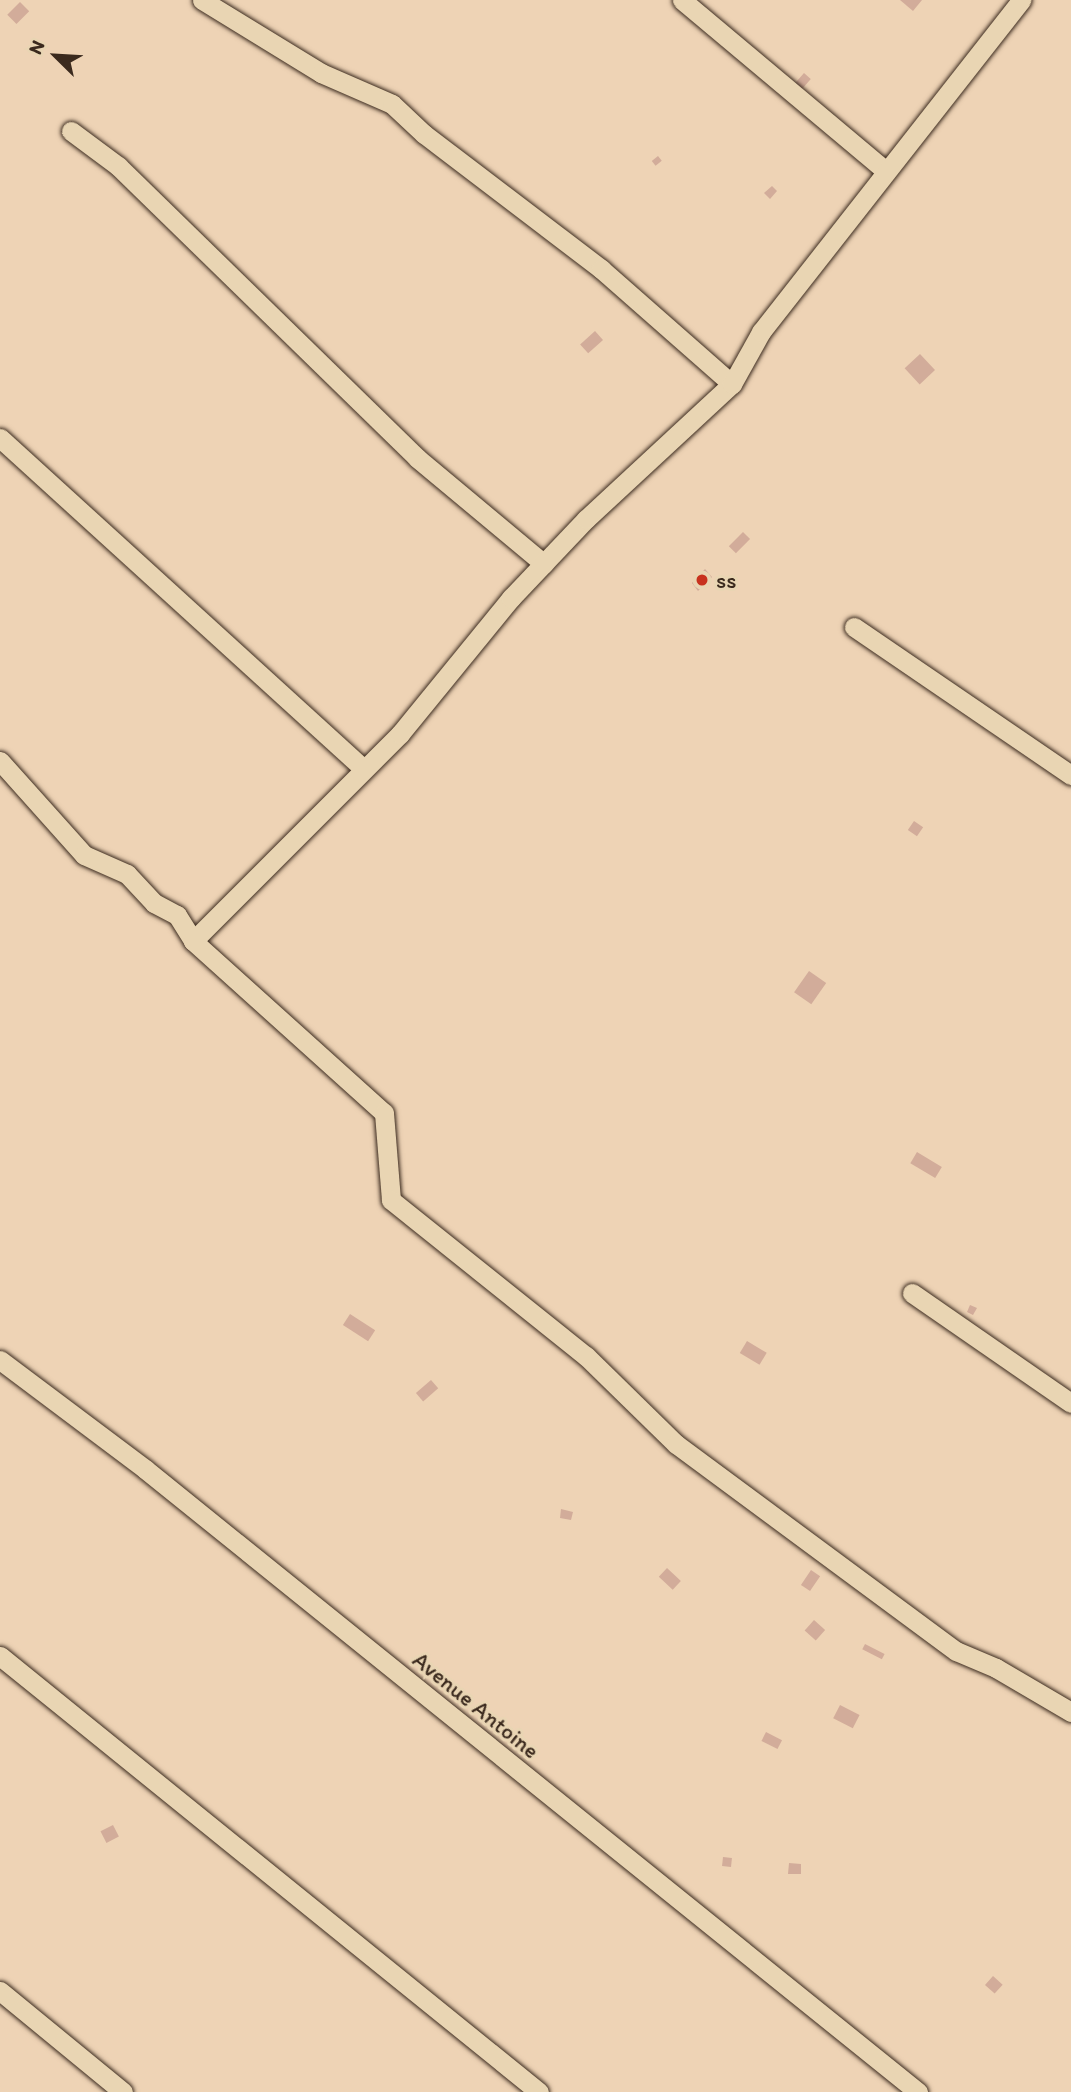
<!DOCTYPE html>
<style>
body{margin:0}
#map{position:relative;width:1071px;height:2092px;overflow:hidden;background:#eed3b5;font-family:Itim,sans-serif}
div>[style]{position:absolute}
.building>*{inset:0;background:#d2ac9a;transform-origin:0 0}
.roads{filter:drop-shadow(0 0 2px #3b2a1e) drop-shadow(0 0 2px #3b2a1e)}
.street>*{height:19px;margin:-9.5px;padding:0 9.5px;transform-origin:9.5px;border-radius:9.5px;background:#e9d5b3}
.dots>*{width:19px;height:19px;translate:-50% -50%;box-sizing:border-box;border:4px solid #e9d5b3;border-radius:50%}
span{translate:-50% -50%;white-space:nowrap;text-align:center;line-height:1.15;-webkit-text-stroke:6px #e9d5b3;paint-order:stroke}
.poi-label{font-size:23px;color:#3b2a1e}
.left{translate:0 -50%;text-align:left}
.street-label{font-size:23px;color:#3b2a1e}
.north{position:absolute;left:21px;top:21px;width:70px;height:70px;-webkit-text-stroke:5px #e9d5b3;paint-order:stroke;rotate:294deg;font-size:19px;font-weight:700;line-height:28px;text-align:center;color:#3b2a1e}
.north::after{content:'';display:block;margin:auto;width:24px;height:32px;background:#3b2a1e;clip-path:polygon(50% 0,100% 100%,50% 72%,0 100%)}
</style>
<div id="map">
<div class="building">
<div style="clip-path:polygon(900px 0,922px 0,913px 11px)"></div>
<div style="left:20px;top:2px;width:13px;height:18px;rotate:45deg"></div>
<div style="left:804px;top:73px;width:9px;height:16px;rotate:41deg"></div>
<div style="left:658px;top:156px;width:6px;height:8px;rotate:51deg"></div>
<div style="clip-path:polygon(772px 186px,777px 191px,770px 199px,764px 193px)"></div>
<div style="left:595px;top:331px;width:12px;height:20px;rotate:48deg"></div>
<div style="left:920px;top:354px;width:22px;height:21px;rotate:47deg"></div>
<div style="left:743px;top:532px;width:10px;height:20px;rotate:45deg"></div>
<div style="clip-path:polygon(705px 569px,712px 577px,698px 591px,692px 583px)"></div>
<div style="left:914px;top:821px;width:11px;height:11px;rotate:34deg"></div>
<div style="left:809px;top:971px;width:21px;height:26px;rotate:35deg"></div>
<div style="left:917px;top:1152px;width:29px;height:13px;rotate:31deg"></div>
<div style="clip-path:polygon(970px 1305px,977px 1308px,973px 1315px,967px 1312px)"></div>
<div style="left:350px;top:1314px;width:30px;height:13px;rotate:33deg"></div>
<div style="left:747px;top:1341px;width:23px;height:14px;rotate:31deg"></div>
<div style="left:431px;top:1380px;width:11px;height:20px;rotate:49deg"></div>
<div style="clip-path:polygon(561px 1509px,573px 1512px,571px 1520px,560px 1518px)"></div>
<div style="left:667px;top:1568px;width:19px;height:12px;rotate:43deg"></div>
<div style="left:811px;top:1570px;width:11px;height:18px;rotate:34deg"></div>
<div style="left:814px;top:1620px;width:15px;height:14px;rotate:42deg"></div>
<div style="left:865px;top:1644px;width:22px;height:6px;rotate:27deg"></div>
<div style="left:840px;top:1705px;width:22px;height:15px;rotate:27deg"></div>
<div style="left:766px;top:1732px;width:18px;height:10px;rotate:27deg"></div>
<div style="left:113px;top:1825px;width:13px;height:14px;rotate:63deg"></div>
<div style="left:723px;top:1857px;width:9px;height:9px;rotate:6deg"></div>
<div style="clip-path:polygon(789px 1863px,801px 1864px,801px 1874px,788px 1874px)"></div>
<div style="left:993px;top:1976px;width:13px;height:12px;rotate:42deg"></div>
</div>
<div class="roads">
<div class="street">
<div style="left:202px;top:0;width:140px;rotate:31.5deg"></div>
<div style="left:321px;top:73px;width:77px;rotate:23.6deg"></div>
<div style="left:392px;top:104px;width:44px;rotate:43.2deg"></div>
<div style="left:424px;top:134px;width:223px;rotate:37.3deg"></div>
<div style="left:601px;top:269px;width:174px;rotate:41.3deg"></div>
<div style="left:682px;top:0;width:266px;rotate:40deg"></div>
<div style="left:71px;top:131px;width:59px;rotate:36.7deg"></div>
<div style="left:118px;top:166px;width:418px;rotate:44.3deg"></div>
<div style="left:417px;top:458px;width:165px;rotate:39.8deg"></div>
<div style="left:0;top:438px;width:492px;rotate:42.3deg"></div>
<div style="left:854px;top:627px;width:263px;rotate:34.3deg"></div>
<div style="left:0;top:761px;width:126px;rotate:48.2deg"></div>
<div style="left:84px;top:855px;width:47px;rotate:23.8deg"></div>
<div style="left:127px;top:874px;width:40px;rotate:47deg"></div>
<div style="left:154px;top:903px;width:26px;rotate:28deg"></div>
<div style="left:177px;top:915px;width:31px;rotate:58deg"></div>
<div style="left:193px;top:941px;width:257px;rotate:42deg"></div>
<div style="left:384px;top:1113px;width:87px;rotate:85.4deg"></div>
<div style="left:391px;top:1200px;width:250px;rotate:38.7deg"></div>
<div style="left:586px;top:1356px;width:126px;rotate:44.4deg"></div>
<div style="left:676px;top:1444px;width:348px;rotate:36.5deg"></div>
<div style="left:956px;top:1651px;width:43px;rotate:23deg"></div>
<div style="left:996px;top:1668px;width:87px;rotate:30.4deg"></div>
<div style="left:193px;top:941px;width:293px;rotate:-45deg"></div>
<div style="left:400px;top:734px;width:176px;rotate:-50.8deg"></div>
<div style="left:511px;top:598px;width:109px;rotate:-46.5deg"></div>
<div style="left:586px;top:519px;width:199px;rotate:-42.8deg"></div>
<div style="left:732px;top:384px;width:60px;rotate:-60.9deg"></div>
<div style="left:761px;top:332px;width:422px;rotate:-51.9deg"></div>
<div style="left:912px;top:1293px;width:193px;rotate:34.7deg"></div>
<div style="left:0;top:1360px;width:181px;rotate:36.9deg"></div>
<div style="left:145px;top:1469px;width:993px;rotate:38.87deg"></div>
<div style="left:0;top:1656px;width:693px;rotate:38.97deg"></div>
<div style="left:0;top:1991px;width:159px;rotate:39.4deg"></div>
</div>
</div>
<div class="dots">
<div style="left:702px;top:580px;background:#c8321e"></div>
</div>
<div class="poi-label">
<span class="left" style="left:716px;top:580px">ss</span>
</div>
<div class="street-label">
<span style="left:476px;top:1705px;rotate:39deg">Avenue Antoine</span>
</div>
<div class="north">N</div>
</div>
